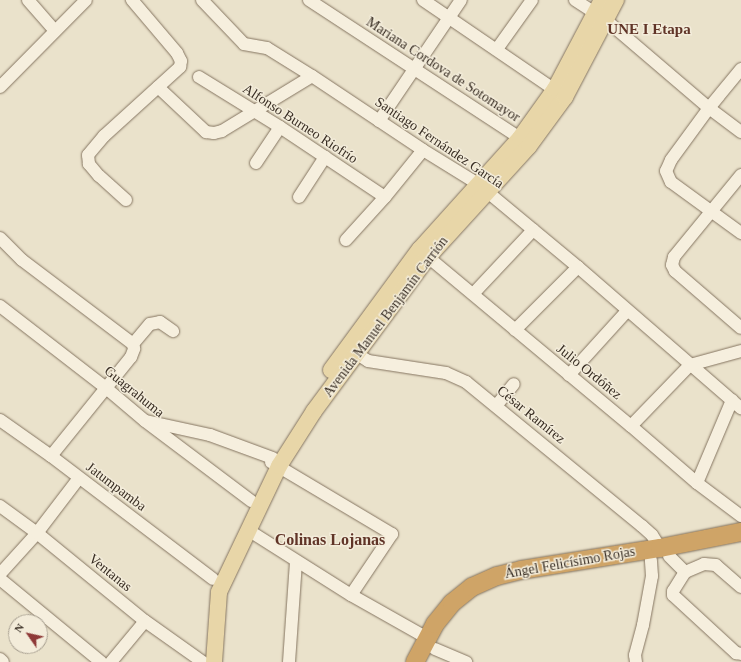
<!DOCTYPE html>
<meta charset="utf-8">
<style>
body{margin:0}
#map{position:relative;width:741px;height:662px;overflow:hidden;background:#eae2cb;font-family:"Times New Roman",serif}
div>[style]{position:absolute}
.roads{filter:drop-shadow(0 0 1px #857561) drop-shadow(0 0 1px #857561)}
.minor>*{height:12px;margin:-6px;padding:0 6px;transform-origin:6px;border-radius:6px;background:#f6efde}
.major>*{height:16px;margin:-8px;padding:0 8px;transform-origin:8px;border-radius:8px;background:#e8d6a8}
.highway>*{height:18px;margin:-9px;padding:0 9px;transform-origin:9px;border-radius:9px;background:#cfa467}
span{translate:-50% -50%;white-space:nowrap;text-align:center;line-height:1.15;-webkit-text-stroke:3px #f3ecda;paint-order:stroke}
.street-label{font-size:14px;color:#382d23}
.neighbourhood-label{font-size:15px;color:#603427;font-weight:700}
.quarter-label{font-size:16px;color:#603427;font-weight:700}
.north{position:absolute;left:8px;top:614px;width:40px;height:40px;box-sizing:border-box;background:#f3ecda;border:1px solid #a8a091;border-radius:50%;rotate:304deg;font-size:11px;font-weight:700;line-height:16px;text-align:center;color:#382d23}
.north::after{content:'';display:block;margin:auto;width:14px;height:18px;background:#8e3937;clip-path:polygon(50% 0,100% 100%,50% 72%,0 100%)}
</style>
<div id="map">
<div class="roads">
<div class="minor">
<div style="left:28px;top:0;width:41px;rotate:48.9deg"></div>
<div style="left:202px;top:0;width:61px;rotate:46.3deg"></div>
<div style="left:244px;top:44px;width:23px;rotate:10deg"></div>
<div style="left:267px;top:48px;width:53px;rotate:31.9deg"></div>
<div style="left:312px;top:76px;width:133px;rotate:33.7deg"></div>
<div style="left:423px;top:150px;width:65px;rotate:31.7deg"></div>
<div style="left:478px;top:184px;width:130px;rotate:39.7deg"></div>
<div style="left:578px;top:267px;width:216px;rotate:40.9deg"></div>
<div style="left:309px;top:0;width:252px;rotate:33.2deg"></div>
<div style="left:423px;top:0;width:167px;rotate:34.3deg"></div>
<div style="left:575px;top:0;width:38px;rotate:33deg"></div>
<div style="left:607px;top:21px;width:134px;rotate:40.5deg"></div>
<div style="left:709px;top:108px;width:40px;rotate:37deg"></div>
<div style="left:497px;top:49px;width:60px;rotate:-54.5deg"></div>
<div style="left:741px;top:69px;width:50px;rotate:129.4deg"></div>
<div style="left:709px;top:108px;width:64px;rotate:126.2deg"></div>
<div style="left:671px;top:160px;width:12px;rotate:114deg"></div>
<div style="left:666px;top:171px;width:12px;rotate:66deg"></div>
<div style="left:671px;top:182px;width:87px;rotate:36.1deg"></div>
<div style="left:199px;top:77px;width:95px;rotate:31.7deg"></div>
<div style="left:280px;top:127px;width:126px;rotate:33.7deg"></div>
<div style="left:0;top:87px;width:122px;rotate:-45.3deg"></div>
<div style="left:158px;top:87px;width:66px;rotate:43.2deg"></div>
<div style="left:206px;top:132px;width:8px;rotate:7deg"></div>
<div style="left:214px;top:133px;width:8px;rotate:-14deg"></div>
<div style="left:222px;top:131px;width:105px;rotate:-31.4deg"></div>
<div style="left:379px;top:121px;width:146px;rotate:-55.9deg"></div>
<div style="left:256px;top:163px;width:43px;rotate:-56.3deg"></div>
<div style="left:741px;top:175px;width:106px;rotate:129.3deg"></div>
<div style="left:674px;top:257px;width:8px;rotate:104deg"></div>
<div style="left:672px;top:265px;width:7px;rotate:63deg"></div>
<div style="left:675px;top:271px;width:87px;rotate:40.8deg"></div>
<div style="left:299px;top:197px;width:48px;rotate:-57deg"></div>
<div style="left:126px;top:200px;width:36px;rotate:-138deg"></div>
<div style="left:99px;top:176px;width:16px;rotate:-130deg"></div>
<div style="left:89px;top:164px;width:9px;rotate:-96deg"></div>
<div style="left:88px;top:155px;width:25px;rotate:-50deg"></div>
<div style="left:104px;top:136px;width:103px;rotate:-42.2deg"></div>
<div style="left:180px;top:67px;width:6px;rotate:-81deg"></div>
<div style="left:181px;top:61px;width:9px;rotate:-117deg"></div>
<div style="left:177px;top:53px;width:70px;rotate:-130.3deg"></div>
<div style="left:0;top:238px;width:31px;rotate:45deg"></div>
<div style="left:22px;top:260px;width:139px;rotate:37.1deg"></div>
<div style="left:346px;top:240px;width:58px;rotate:-47.8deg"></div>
<div style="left:385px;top:197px;width:60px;rotate:-51deg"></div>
<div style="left:422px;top:252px;width:272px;rotate:39.8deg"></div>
<div style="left:631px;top:426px;width:87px;rotate:40.8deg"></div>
<div style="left:697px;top:483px;width:55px;rotate:36.9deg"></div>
<div style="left:473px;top:294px;width:88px;rotate:-46.8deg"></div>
<div style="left:0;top:306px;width:134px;rotate:37.7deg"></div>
<div style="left:106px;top:388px;width:51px;rotate:40.2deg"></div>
<div style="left:145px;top:421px;width:133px;rotate:37deg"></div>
<div style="left:515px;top:330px;width:89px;rotate:-45deg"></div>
<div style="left:357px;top:354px;width:13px;rotate:32deg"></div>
<div style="left:368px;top:361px;width:79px;rotate:8.7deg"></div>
<div style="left:446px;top:373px;width:22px;rotate:24deg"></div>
<div style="left:466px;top:382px;width:227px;rotate:39.3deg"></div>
<div style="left:642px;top:526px;width:13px;rotate:42deg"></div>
<div style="left:652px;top:535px;width:15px;rotate:58deg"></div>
<div style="left:569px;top:375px;width:86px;rotate:-47.8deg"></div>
<div style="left:496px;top:406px;width:28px;rotate:-51deg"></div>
<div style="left:0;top:420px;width:62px;rotate:35.2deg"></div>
<div style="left:51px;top:456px;width:203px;rotate:37.2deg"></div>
<div style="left:146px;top:421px;width:66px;rotate:12.3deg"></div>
<div style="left:210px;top:435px;width:67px;rotate:20.1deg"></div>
<div style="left:631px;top:426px;width:85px;rotate:-46deg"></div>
<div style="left:690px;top:365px;width:53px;rotate:-15.4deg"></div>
<div style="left:51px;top:456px;width:127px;rotate:-51.1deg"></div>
<div style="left:131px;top:357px;width:9px;rotate:-69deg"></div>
<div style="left:134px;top:349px;width:5px;rotate:-101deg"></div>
<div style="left:133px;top:344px;width:26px;rotate:-50deg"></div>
<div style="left:150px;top:324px;width:10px;rotate:-11deg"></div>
<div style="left:160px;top:322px;width:16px;rotate:35deg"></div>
<div style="left:271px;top:462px;width:141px;rotate:30.8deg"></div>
<div style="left:392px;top:534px;width:73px;rotate:123.9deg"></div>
<div style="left:697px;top:483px;width:90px;rotate:-67.1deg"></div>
<div style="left:0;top:506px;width:46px;rotate:36.1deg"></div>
<div style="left:37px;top:533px;width:139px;rotate:39.2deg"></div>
<div style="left:145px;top:621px;width:71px;rotate:35.3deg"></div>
<div style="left:248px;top:530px;width:122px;rotate:32.3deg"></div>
<div style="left:351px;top:595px;width:87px;rotate:29.5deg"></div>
<div style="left:669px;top:556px;width:23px;rotate:45deg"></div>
<div style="left:0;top:574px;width:55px;rotate:-47.9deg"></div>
<div style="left:37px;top:533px;width:69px;rotate:-52.6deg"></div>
<div style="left:0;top:579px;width:131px;rotate:39.4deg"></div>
<div style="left:741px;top:587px;width:33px;rotate:-139deg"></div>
<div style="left:716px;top:565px;width:12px;rotate:-175deg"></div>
<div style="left:704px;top:564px;width:21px;rotate:157deg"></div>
<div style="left:685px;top:572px;width:22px;rotate:122deg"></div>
<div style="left:673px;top:591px;width:4px;rotate:90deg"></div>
<div style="left:673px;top:595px;width:86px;rotate:42.6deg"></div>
<div style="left:736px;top:653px;width:5px;rotate:11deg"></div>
<div style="left:435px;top:649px;width:34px;rotate:23deg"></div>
<div style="left:0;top:659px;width:4px;rotate:45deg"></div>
<div style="left:111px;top:662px;width:53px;rotate:-50.3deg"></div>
<div style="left:289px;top:662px;width:101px;rotate:-86deg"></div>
<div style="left:636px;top:662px;width:7px;rotate:-98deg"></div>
<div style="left:635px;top:655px;width:31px;rotate:-75deg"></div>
<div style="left:643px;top:625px;width:50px;rotate:-79.6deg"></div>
<div style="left:652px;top:576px;width:16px;rotate:-94deg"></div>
</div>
<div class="major">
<div style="left:331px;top:370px;width:150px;rotate:-53.7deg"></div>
<div style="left:420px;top:249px;width:149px;rotate:-48deg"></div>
<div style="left:520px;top:138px;width:60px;rotate:-54.5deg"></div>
<div style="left:555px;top:89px;width:101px;rotate:-62.2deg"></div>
<div style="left:214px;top:662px;width:70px;rotate:-85.9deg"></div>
<div style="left:219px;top:592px;width:140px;rotate:-64.5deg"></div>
<div style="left:279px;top:466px;width:65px;rotate:-57.5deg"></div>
<div style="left:314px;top:411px;width:192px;rotate:-53.5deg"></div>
<div style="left:428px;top:257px;width:150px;rotate:-47.7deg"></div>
<div style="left:529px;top:146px;width:61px;rotate:-53.7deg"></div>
<div style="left:565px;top:97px;width:110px;rotate:-62.3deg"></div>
</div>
<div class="highway">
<div style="left:415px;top:662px;width:43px;rotate:-62.2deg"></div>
<div style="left:435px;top:624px;width:27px;rotate:-51deg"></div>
<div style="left:452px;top:603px;width:26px;rotate:-39deg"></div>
<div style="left:472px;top:587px;width:27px;rotate:-24deg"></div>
<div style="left:497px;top:576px;width:25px;rotate:-14deg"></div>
<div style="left:521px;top:570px;width:141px;rotate:-9deg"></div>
<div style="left:660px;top:548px;width:83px;rotate:-11.2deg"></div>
</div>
</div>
<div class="street-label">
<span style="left:443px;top:70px;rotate:33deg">Mariana Cordova de Sotomayor</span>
<span style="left:300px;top:124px;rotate:33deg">Alfonso Burneo Riofrío</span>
<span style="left:439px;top:143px;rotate:34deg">Santiago Fernández García</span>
<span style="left:386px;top:317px;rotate:-53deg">Avenida Manuel Benjamín Carrión</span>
<span style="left:589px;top:372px;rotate:39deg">Julio Ordóñez</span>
<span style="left:134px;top:392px;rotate:39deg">Guagrahuma</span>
<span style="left:531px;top:415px;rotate:39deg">César Ramírez</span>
<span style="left:116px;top:487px;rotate:37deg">Jatumpamba</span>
<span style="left:570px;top:563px;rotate:-10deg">Ángel Felicísimo Rojas</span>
<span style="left:110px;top:573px;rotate:39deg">Ventanas</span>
</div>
<div class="neighbourhood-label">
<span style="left:649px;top:30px">UNE I Etapa</span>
</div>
<div class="quarter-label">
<span style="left:330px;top:540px">Colinas Lojanas</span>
</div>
<div class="north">N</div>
</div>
